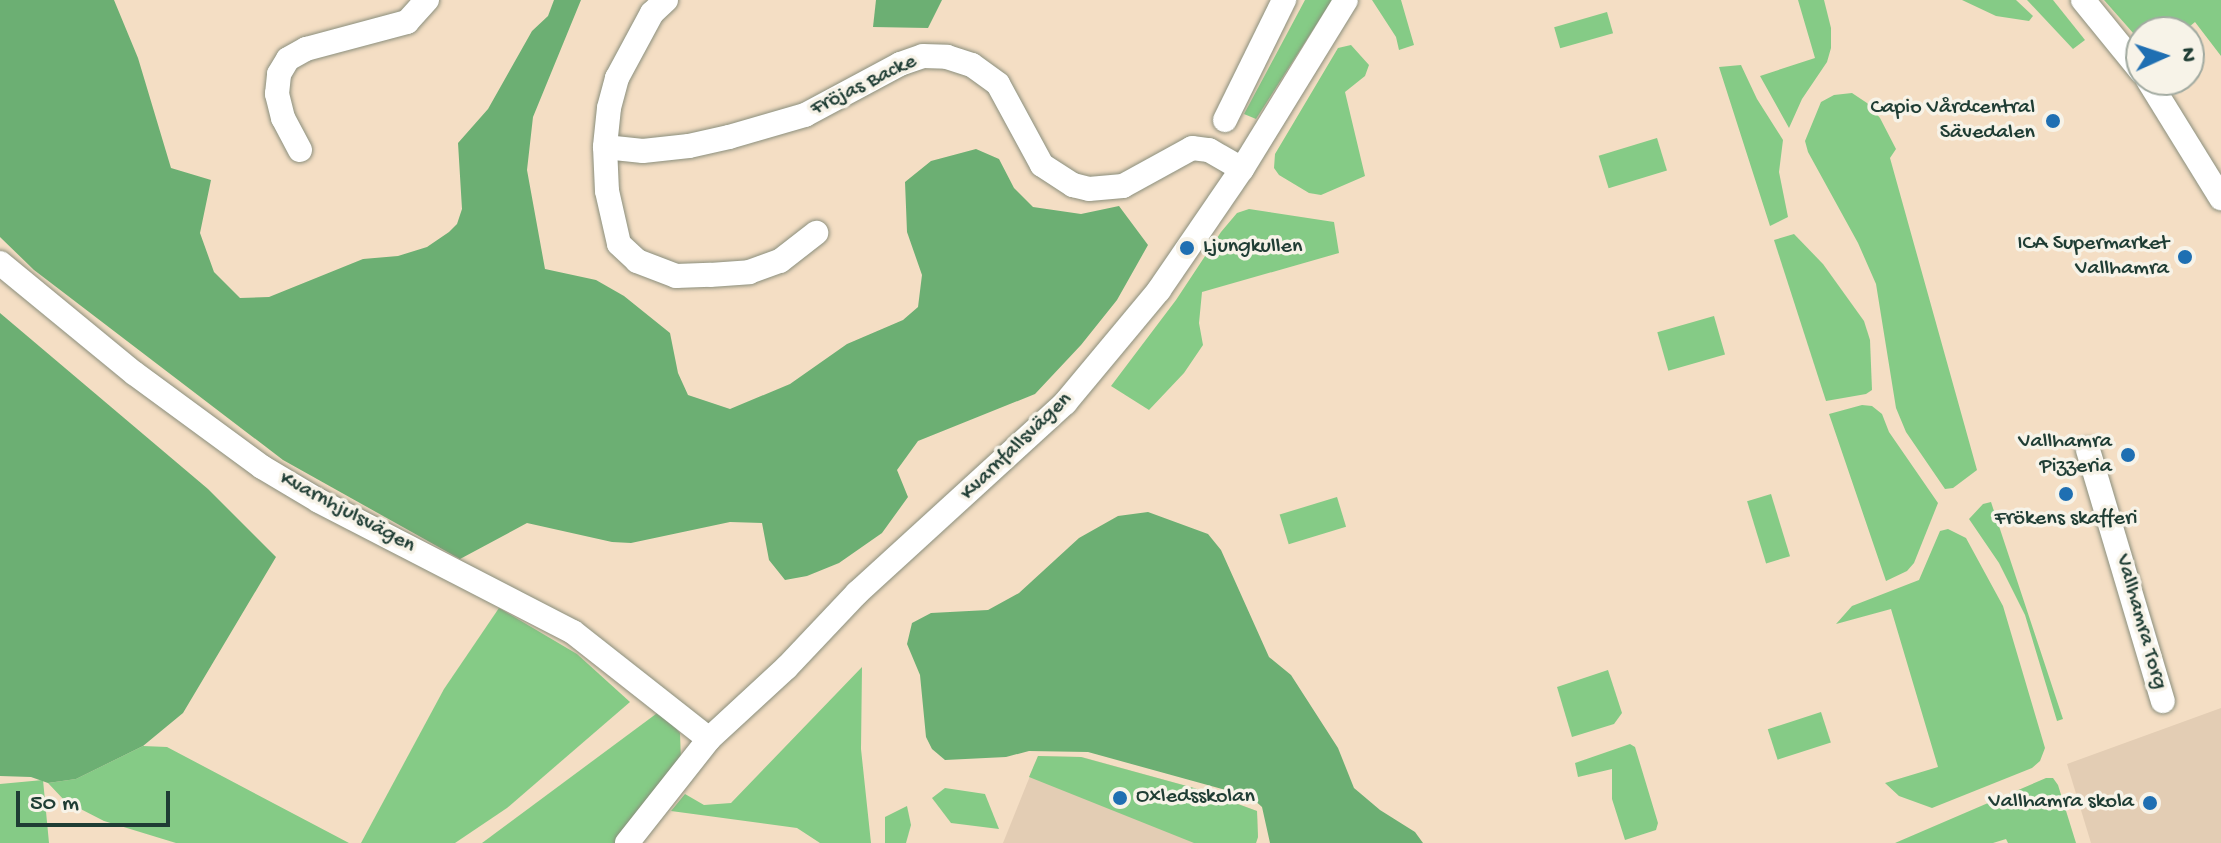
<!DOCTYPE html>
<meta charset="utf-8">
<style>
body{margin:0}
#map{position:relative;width:2221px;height:843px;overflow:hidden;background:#f4dec4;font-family:"Gochi Hand",sans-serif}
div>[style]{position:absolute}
.built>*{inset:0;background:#e3cdb4}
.green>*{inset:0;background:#85cb86;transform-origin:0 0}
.forest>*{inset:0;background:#6caf73}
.roads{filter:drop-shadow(0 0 2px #8a8e7c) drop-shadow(0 0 2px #8a8e7c)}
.minor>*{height:24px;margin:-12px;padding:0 12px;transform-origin:12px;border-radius:12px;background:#fff}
.dots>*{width:22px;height:22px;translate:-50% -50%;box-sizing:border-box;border:4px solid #f7f3e8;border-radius:50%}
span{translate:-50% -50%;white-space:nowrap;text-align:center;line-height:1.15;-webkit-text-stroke:7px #f7f3e8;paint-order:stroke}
.street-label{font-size:22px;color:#1f3d34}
.poi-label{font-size:22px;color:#1f3d34}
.right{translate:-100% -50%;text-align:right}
.left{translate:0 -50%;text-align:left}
.north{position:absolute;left:2125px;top:16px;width:80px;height:80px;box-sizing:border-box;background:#f7f3e8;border:2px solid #a1aaa0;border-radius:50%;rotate:87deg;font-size:22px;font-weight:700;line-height:32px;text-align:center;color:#1f3d34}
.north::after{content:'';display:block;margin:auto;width:28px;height:36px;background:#1f6fb2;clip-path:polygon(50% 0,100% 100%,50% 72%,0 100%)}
.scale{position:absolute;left:16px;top:791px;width:154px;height:36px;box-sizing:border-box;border:4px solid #1f3d34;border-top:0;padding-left:10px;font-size:24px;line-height:28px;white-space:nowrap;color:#1f3d34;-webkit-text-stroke:6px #f7f3e8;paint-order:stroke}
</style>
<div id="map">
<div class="built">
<div style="clip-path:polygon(2221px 708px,2221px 843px,2091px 843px,2067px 764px)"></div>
<div style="clip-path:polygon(1038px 756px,1082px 757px,1194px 788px,1257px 811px,1258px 837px,1256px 843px,1003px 843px)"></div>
</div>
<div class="green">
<div style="clip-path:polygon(1305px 0,1332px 0,1256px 119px,1244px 114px)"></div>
<div style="clip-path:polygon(1401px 0,1414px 45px,1399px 50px,1396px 37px,1372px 0)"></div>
<div style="clip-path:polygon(1798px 0,1824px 0,1831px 28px,1831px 48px,1827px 62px,1802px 99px,1789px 128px,1760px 76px,1815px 58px)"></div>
<div style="clip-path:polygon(1962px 0,2016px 0,2033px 16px,2029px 21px,1996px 16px)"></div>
<div style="clip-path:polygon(2027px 0,2053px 0,2085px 40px,2073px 49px)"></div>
<div style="clip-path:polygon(2104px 0,2221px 0,2221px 56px,2195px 22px,2183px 32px,2141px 32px,2141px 42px)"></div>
<div style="left:1607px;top:12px;width:22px;height:55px;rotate:74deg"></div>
<div style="clip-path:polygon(1351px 45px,1369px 65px,1365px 76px,1345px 92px,1365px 176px,1321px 195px,1309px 193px,1279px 175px,1274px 168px,1275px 154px,1338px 48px)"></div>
<div style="clip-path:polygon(1741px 65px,1757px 99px,1783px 140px,1779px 172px,1788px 217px,1770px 226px,1719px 67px)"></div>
<div style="clip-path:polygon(1852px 93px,1867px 103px,1880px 118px,1896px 149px,1890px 158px,1977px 470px,1953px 488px,1945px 489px,1906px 432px,1896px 408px,1876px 284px,1858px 243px,1808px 152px,1805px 141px,1821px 102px,1834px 95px)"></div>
<div style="left:1657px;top:138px;width:34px;height:61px;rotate:73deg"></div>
<div style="clip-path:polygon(1249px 209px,1334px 222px,1339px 253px,1202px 292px,1199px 323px,1203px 345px,1184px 373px,1149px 410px,1111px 386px,1176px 300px,1221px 232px,1237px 213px)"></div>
<div style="clip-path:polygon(1794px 234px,1823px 264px,1864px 321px,1870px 340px,1872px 390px,1866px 394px,1826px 401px,1774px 240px)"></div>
<div style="left:1714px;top:316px;width:40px;height:59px;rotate:74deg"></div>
<div style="clip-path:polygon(1862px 405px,1872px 406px,1882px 414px,1889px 432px,1938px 503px,1914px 563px,1907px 571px,1886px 581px,1829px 414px)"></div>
<div style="left:1771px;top:494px;width:65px;height:25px;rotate:73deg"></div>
<div style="left:1337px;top:497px;width:31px;height:60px;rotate:73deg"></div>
<div style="clip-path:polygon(1991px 502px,2063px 719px,2057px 721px,2025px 615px,1999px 563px,1969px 519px,1983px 504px)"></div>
<div style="clip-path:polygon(1948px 529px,1966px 538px,2003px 606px,2045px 748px,2040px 761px,2032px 768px,1932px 808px,1899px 796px,1885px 783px,1938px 767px,1891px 609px,1836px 624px,1852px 606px,1919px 580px,1940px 531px)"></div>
<div style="clip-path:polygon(499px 608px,577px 654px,630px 702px,507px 808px,455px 843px,361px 843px,444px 689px)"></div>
<div style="clip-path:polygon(862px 667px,861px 749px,871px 843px,820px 843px,797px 828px,671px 811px,685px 794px,704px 805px,731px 803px)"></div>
<div style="clip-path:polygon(1608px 670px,1622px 713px,1614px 724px,1572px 737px,1557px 687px)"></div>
<div style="clip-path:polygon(660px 711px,680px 733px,681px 762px,622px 843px,482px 843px)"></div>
<div style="left:1821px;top:712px;width:32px;height:56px;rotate:72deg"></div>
<div style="clip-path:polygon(1630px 744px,1635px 747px,1658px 823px,1656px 830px,1625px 840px,1612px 799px,1612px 769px,1578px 777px,1575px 763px)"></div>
<div style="clip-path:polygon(143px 746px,167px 747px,349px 843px,176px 843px,104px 821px,65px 801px,48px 783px,76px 779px)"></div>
<div style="clip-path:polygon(1038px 756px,1081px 757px,1194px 788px,1257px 811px,1258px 837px,1256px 843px,1194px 843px,1029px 777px)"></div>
<div style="clip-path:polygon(2046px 778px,2053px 778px,2058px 785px,2076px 843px,2008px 843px,2006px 839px,1993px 843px,1895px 843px)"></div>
<div style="clip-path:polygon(43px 780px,49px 843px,0 843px,0 784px)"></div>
<div style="clip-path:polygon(945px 788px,985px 794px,999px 829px,951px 823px,932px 798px)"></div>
<div style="clip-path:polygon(907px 806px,911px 825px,906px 843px,885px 843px,885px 817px)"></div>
</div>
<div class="forest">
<div style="clip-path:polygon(0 0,114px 0,138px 58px,171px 168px,211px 180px,200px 233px,214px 272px,240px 298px,269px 297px,363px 259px,398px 256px,427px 247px,449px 232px,457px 224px,462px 209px,458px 143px,488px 109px,532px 31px,548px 16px,554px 0,581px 0,533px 117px,527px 170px,545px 269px,596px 280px,624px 296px,670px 333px,678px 373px,688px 395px,730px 409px,790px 384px,847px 344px,903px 320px,918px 307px,922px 275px,907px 232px,905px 182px,931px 161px,976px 149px,999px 159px,1014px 188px,1033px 207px,1081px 214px,1119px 206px,1148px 245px,1117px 300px,1081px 345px,1035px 394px,918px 441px,897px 470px,908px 497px,882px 533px,839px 563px,807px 576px,785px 580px,769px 560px,762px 523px,730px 522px,631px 543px,612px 542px,527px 523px,460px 559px,283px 460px,34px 270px,0 237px)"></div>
<div style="clip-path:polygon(876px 0,942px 0,928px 28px,873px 27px)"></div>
<div style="clip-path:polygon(0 313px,208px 489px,276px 557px,183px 713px,143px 746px,76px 779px,48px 783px,31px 777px,0 776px)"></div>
<div style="clip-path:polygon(1148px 512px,1208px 534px,1221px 550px,1269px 657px,1291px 675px,1338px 748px,1354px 788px,1380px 810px,1415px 832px,1423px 843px,1270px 843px,1262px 807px,1251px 797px,1088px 752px,1029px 751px,1006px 757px,945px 760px,932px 749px,926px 737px,920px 675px,907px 644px,912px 623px,931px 613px,988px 610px,1019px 593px,1079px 538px,1118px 516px)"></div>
</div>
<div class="roads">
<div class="minor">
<div style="left:666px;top:0;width:19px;rotate:137deg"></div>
<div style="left:652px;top:13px;width:74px;rotate:118.3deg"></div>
<div style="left:617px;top:78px;width:31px;rotate:105deg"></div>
<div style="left:609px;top:108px;width:39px;rotate:96deg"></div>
<div style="left:605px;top:147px;width:44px;rotate:87.4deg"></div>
<div style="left:607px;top:191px;width:54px;rotate:77.2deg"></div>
<div style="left:619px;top:244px;width:25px;rotate:43deg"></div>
<div style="left:637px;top:261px;width:42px;rotate:21deg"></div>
<div style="left:676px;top:276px;width:34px;rotate:-2deg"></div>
<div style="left:710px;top:275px;width:39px;rotate:-4deg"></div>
<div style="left:749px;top:272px;width:33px;rotate:-20deg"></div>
<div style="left:780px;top:261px;width:46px;rotate:-37.9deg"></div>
<div style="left:2083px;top:0;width:92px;rotate:50.8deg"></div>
<div style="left:2148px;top:80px;width:139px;rotate:58.3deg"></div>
<div style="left:1225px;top:120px;width:134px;rotate:-63.8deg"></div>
<div style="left:605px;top:147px;width:38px;rotate:6deg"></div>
<div style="left:643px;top:151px;width:46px;rotate:-6.2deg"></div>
<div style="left:689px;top:146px;width:41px;rotate:-12.7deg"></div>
<div style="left:729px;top:137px;width:79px;rotate:-16.1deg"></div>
<div style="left:805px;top:115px;width:108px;rotate:-28.2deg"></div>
<div style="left:900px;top:64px;width:24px;rotate:-19deg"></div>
<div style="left:923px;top:56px;width:24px;rotate:2deg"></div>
<div style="left:947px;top:57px;width:26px;rotate:18deg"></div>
<div style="left:972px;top:65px;width:32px;rotate:36deg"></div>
<div style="left:998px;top:84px;width:92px;rotate:61.5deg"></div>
<div style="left:1042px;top:165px;width:37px;rotate:33deg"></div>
<div style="left:1073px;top:185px;width:16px;rotate:14deg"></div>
<div style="left:1089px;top:189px;width:34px;rotate:-5deg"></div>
<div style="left:1123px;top:186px;width:79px;rotate:-28.8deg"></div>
<div style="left:1192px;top:148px;width:17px;rotate:7deg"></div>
<div style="left:1209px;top:150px;width:38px;rotate:30deg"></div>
<div style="left:300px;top:150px;width:36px;rotate:-118deg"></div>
<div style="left:283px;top:118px;width:25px;rotate:-104deg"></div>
<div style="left:277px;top:94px;width:20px;rotate:-84deg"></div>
<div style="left:279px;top:74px;width:17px;rotate:-59deg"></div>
<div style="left:288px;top:59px;width:21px;rotate:-29deg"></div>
<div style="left:306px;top:49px;width:105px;rotate:-15deg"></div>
<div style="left:407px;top:22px;width:30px;rotate:-48deg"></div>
<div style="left:0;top:263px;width:173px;rotate:39.4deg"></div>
<div style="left:134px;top:373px;width:159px;rotate:36.3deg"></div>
<div style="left:262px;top:467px;width:66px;rotate:30.8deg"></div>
<div style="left:319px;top:501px;width:286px;rotate:27.3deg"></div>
<div style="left:573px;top:632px;width:173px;rotate:38.2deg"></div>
<div style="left:2088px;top:450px;width:262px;rotate:73.4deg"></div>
<div style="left:627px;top:843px;width:132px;rotate:-51.7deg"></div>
<div style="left:709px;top:739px;width:106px;rotate:-42.7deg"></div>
<div style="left:787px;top:667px;width:102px;rotate:-46.6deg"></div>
<div style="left:857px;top:593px;width:282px;rotate:-42.4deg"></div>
<div style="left:1065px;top:403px;width:147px;rotate:-50.2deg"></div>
<div style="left:1159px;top:290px;width:147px;rotate:-55.6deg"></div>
<div style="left:1242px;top:169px;width:198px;rotate:-58.4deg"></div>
</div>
</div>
<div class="dots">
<div style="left:2053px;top:121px;background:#1f6fb2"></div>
<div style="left:1187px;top:248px;background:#1f6fb2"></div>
<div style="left:2185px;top:257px;background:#1f6fb2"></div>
<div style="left:2128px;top:455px;background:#1f6fb2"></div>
<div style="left:2066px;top:494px;background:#1f6fb2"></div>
<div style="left:1120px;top:798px;background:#1f6fb2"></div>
<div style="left:2150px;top:803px;background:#1f6fb2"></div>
</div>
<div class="street-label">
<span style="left:864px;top:86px;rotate:-26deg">Fröjas Backe</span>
<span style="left:1017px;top:447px;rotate:-44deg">Kvarnfallsvägen</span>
<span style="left:347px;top:513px;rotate:28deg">Kvarnhjulsvägen</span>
<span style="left:2140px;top:622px;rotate:74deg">Vallhamra Torg</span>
</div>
<div class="poi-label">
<span class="right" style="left:2035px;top:121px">Capio Vårdcentral<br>Sävedalen</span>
<span class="right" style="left:2169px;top:257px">ICA Supermarket<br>Vallhamra</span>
<span class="left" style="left:1203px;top:248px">Ljungkullen</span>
<span class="right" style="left:2112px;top:455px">Vallhamra<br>Pizzeria</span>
<span style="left:2066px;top:520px">Frökens skafferi</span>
<span class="left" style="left:1136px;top:798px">Oxledsskolan</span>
<span class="right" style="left:2134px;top:803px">Vallhamra skola</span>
</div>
<div class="north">N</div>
<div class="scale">50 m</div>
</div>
